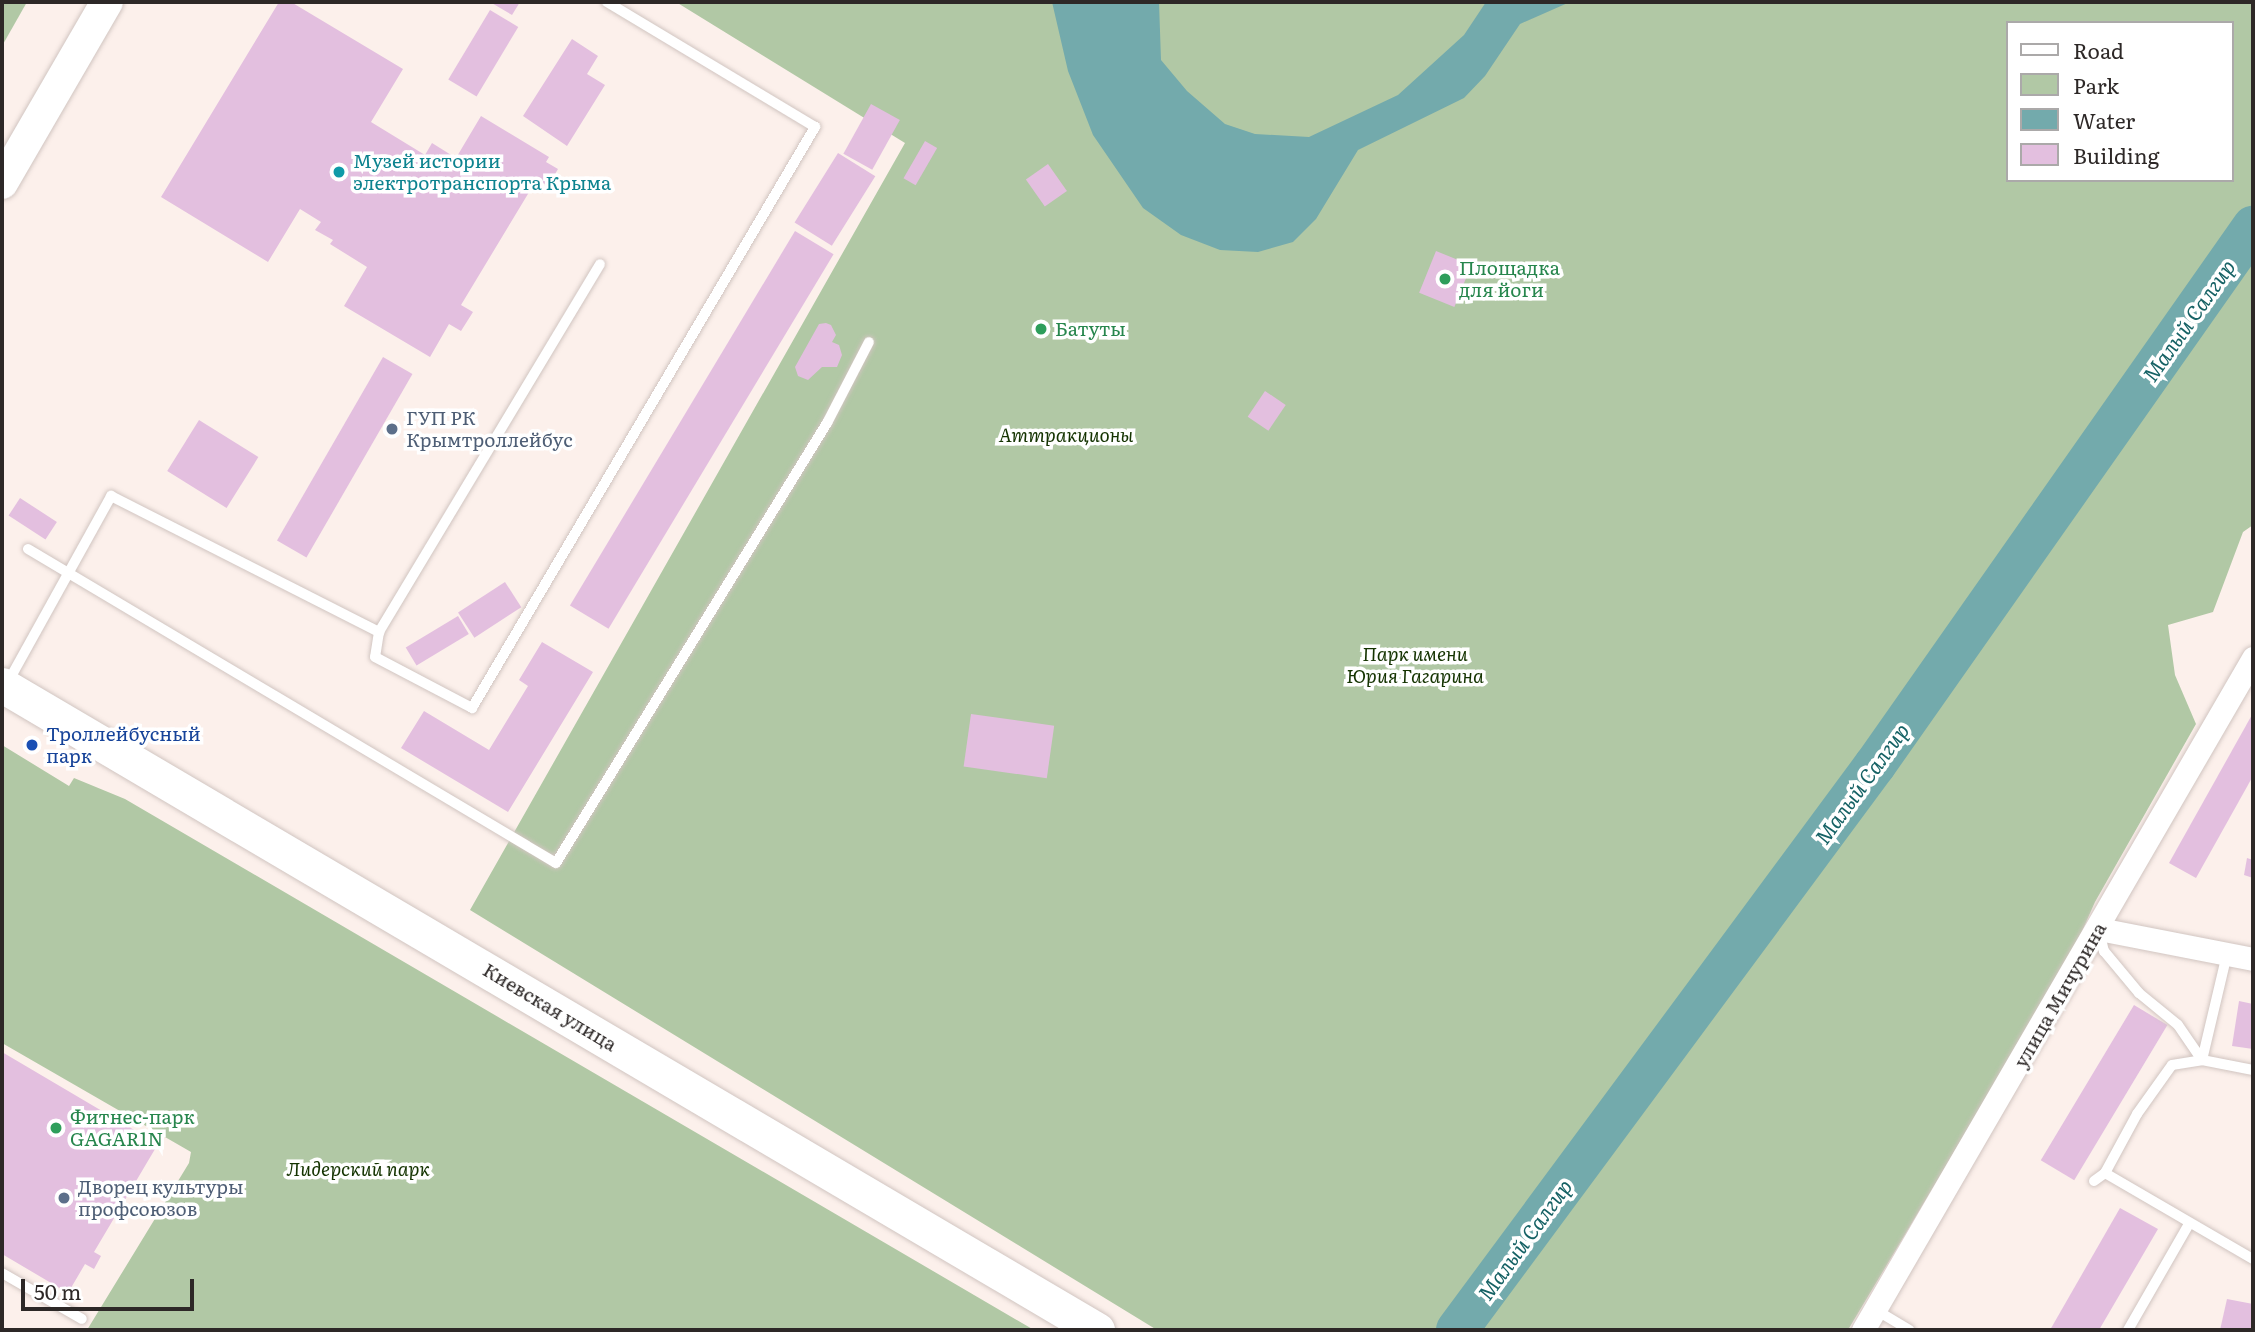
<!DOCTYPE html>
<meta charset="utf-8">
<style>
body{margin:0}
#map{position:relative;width:2255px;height:1332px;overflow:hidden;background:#fcf0eb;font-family:Literata,serif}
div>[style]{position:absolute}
.green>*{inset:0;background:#b1c8a5}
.water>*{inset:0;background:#73aaac}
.river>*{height:42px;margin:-21px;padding:0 21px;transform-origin:21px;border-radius:21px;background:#73aaac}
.building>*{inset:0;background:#e3bfdf;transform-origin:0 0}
.roads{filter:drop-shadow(0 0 2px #d1c5c1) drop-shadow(0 0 2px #d1c5c1)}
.lane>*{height:10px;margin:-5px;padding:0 5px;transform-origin:5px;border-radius:5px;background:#fff}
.street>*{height:23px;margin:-11.5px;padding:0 11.5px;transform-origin:11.5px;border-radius:11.5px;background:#fff}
.secondary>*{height:32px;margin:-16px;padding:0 16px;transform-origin:16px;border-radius:16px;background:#fff}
.primary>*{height:35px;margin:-17.5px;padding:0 17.5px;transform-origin:17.5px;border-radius:17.5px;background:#fff}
.dots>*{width:19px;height:19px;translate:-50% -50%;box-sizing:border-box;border:4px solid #fff;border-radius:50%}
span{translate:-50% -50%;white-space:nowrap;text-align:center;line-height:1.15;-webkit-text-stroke:7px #fff;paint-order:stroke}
.culture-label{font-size:19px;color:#0d838f}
.left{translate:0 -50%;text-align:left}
.leisure-label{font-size:19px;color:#27864d}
.service-label{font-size:19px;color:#4e5e75}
.park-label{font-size:19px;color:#143300;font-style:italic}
.transit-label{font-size:19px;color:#164399}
.street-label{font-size:19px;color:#2d2827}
.water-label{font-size:21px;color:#166265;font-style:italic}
.frame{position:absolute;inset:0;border:4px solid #2d2827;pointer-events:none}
.legend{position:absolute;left:2006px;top:21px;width:228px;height:161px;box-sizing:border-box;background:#fff;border:2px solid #aba9a9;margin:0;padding:9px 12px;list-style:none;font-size:21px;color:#2d2827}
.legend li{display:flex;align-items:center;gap:14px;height:35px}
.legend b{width:35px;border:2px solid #aba9a9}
.scale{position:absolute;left:21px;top:1279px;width:173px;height:32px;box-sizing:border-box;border:4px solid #2d2827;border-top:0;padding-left:9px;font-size:21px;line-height:24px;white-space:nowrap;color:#2d2827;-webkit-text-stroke:5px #fff;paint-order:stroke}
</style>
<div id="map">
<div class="green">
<div style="clip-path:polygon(2px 2px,27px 2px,2px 46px)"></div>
<div style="clip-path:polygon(evenodd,676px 2px,2253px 2px,2253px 525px,2243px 532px,2213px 612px,2168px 625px,2175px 675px,2196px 724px,2095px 902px,2071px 956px,1848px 1330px,1157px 1330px,470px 910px,905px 143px,676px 2px,2008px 23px,2232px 23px,2232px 180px,2008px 180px,2008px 23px)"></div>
<div style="clip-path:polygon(2px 745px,69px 786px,74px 778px,125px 799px,1034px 1330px,87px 1330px,189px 1163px,191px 1152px,2px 1043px)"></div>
</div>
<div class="water">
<div style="clip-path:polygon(1052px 2px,1159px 2px,1161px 60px,1187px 91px,1225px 124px,1255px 134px,1309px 137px,1398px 95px,1464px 35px,1486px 2px,1570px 2px,1520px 24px,1485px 76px,1464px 98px,1358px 150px,1316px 219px,1293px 242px,1258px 252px,1220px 250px,1181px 235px,1143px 208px,1093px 135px,1068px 71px)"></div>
</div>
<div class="river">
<div style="left:1457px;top:1330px;width:703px;rotate:-53.51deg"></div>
<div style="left:1875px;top:765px;width:658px;rotate:-54.91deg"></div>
</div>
<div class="building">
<div style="clip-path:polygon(279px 2px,291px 2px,403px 69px,371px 122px,425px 155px,432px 143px,456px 158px,481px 116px,549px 157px,546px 162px,558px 169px,548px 186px,537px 179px,461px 305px,473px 312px,461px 331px,449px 324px,430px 357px,344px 306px,367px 267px,330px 244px,333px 240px,315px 230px,321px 222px,300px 209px,268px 262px,161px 197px)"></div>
<div style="clip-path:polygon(490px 2px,520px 2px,512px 15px)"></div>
<div style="left:490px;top:10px;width:33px;height:81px;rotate:31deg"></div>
<div style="clip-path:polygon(572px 39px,598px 56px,587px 74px,605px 85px,567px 146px,523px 116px)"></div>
<div style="left:871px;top:104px;width:33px;height:57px;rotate:29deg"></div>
<div style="left:925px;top:141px;width:14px;height:43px;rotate:30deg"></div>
<div style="left:838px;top:153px;width:44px;height:82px;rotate:32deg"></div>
<div style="left:1048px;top:164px;width:33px;height:27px;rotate:55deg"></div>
<div style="left:795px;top:231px;width:45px;height:437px;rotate:31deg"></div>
<div style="left:1436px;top:251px;width:38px;height:45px;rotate:22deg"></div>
<div style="clip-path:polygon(826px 323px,831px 325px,836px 335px,832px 342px,839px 345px,842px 355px,837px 367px,822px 367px,808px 380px,798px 376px,795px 367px,819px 324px)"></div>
<div style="left:383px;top:357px;width:34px;height:212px;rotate:30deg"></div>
<div style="left:1265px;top:391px;width:25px;height:31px;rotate:34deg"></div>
<div style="left:199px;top:420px;width:70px;height:60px;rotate:32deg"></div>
<div style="left:20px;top:498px;width:44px;height:21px;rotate:33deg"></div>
<div style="left:505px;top:582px;width:30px;height:56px;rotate:57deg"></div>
<div style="left:458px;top:616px;width:21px;height:61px;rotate:59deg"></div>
<div style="clip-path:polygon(542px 642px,593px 672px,508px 812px,401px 748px,424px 711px,489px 750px,528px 686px,519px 680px)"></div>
<div style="clip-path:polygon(2253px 713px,2253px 776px,2196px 878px,2169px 863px)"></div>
<div style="left:971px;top:714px;width:84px;height:53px;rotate:8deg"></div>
<div style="clip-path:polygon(2247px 858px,2253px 860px,2253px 878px,2244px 875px)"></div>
<div style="clip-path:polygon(2239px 1001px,2253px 1004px,2253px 1049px,2232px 1046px)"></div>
<div style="left:2134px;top:1005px;width:39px;height:181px;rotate:31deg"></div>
<div style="clip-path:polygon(2px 1052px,158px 1144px,94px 1252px,101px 1256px,94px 1269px,85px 1264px,68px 1293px,2px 1254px)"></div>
<div style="clip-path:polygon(2120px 1208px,2158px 1229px,2099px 1330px,2050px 1330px)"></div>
<div style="clip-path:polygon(2227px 1299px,2253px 1304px,2253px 1330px,2220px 1330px)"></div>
</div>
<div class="roads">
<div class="lane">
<div style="left:28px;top:549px;width:614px;rotate:30.74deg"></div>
<div style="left:556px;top:863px;width:517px;rotate:-58.37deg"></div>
<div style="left:827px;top:423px;width:91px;rotate:-62.6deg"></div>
<div style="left:379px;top:632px;width:25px;rotate:99deg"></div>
<div style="left:375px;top:657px;width:110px;rotate:27.7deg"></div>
<div style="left:472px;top:708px;width:675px;rotate:-59.44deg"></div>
<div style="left:815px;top:127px;width:243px;rotate:-149deg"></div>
<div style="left:8px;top:682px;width:213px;rotate:-61deg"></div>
<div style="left:111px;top:496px;width:301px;rotate:26.9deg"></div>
<div style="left:379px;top:632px;width:429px;rotate:-59deg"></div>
<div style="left:2099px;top:930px;width:22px;rotate:77deg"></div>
<div style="left:2104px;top:951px;width:55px;rotate:50.2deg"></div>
<div style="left:2139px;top:993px;width:50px;rotate:39.4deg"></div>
<div style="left:2178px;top:1025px;width:42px;rotate:55.6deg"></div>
<div style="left:2202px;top:1060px;width:109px;rotate:-76.7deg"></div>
<div style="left:2105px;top:1173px;width:171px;rotate:30.2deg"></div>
<div style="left:2094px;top:1181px;width:14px;rotate:-36deg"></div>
<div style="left:2105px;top:1173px;width:67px;rotate:-61.5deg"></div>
<div style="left:2137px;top:1114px;width:60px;rotate:-54.5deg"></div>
<div style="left:2172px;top:1065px;width:30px;rotate:-9deg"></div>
<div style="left:2202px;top:1060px;width:52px;rotate:11.1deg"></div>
<div style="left:2px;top:1273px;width:92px;rotate:29.9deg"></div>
<div style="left:1876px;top:1310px;width:39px;rotate:31deg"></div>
<div style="left:2128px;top:1330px;width:122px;rotate:-60.1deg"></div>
</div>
<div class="street">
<div style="left:2099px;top:929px;width:157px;rotate:11deg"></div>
<div style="left:1863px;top:1330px;width:777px;rotate:-59.87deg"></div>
</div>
<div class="secondary">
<div style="left:2px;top:183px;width:209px;rotate:-59.9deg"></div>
</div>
<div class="primary">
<div style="left:2px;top:685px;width:1271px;rotate:30.5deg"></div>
</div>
</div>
<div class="dots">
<div style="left:339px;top:172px;background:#0f9aa8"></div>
<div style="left:1445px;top:279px;background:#2e9e5b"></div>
<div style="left:1041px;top:329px;background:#2e9e5b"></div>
<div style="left:392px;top:429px;background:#5c6f8a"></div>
<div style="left:32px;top:745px;background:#1a4fb4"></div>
<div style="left:56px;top:1128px;background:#2e9e5b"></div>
<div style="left:64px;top:1198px;background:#5c6f8a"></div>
</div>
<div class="culture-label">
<span class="left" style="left:353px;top:172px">Музей истории<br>электротранспорта Крыма</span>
</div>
<div class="leisure-label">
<span class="left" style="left:1459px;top:279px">Площадка<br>для йоги</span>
<span class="left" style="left:1055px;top:329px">Батуты</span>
<span class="left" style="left:70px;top:1128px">Фитнес-парк<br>GAGAR1N</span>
</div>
<div class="service-label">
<span class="left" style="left:406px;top:429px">ГУП РК<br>Крымтроллейбус</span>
<span class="left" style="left:78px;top:1198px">Дворец культуры<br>профсоюзов</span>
</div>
<div class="park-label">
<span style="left:1066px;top:435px">Аттракционы</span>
<span style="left:1415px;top:665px">Парк имени<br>Юрия Гагарина</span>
<span style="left:358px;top:1169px">Лидерский парк</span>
</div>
<div class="transit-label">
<span class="left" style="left:46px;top:745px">Троллейбусный<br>парк</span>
</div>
<div class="street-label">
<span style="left:2060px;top:995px;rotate:-60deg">улица Мичурина</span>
<span style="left:550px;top:1007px;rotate:31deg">Киевская улица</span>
</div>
<div class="water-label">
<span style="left:2188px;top:320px;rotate:-55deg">Малый Салгир</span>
<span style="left:1861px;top:783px;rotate:-54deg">Малый Салгир</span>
<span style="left:1524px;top:1239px;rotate:-54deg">Малый Салгир</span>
</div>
<div class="frame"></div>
<ul class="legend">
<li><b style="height:9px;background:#fff"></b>Road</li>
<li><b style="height:19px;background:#b1c8a5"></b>Park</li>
<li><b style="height:19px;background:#73aaac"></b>Water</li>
<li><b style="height:19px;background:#e3bfdf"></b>Building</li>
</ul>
<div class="scale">50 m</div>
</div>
